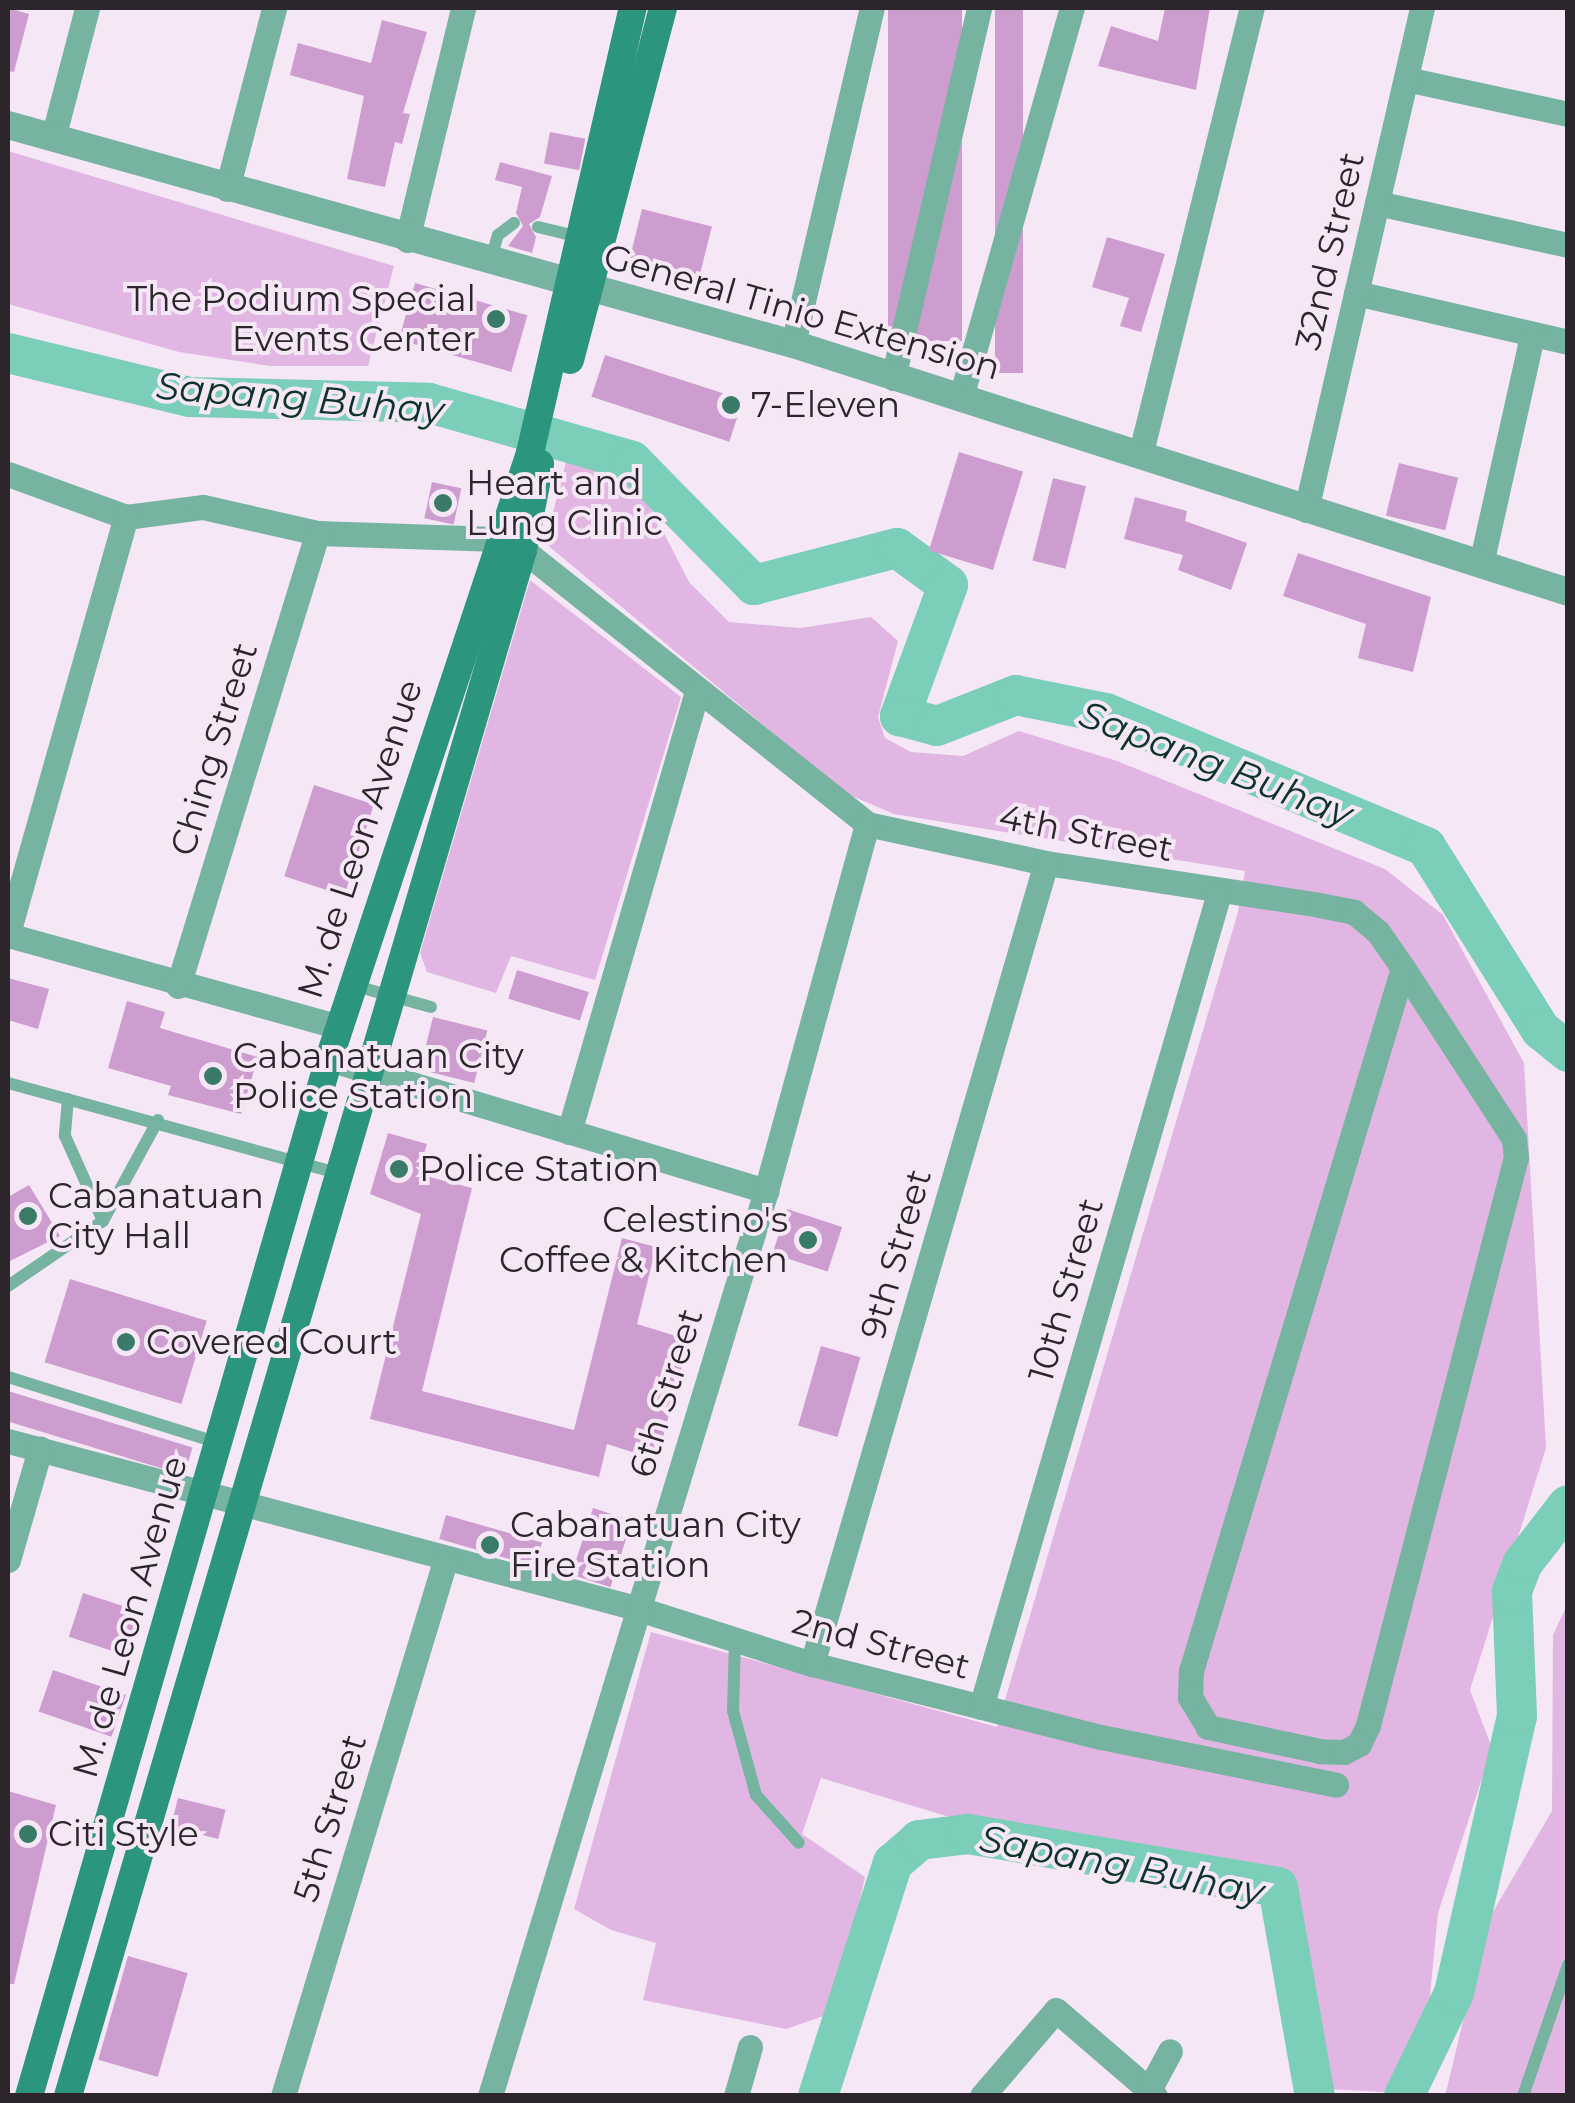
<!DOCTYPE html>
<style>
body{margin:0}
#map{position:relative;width:1575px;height:2103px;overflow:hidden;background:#f6e7f6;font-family:Montserrat,sans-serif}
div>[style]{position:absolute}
.green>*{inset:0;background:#e1b6e3}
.river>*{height:40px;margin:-20px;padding:0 20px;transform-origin:20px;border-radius:20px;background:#7bceb7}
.building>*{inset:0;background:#ce9dd0;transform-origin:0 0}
.service>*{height:12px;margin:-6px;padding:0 6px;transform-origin:6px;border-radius:6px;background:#77b3a1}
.minor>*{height:25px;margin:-12.5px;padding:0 12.5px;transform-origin:12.5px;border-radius:12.5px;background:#77b3a1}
.tertiary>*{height:28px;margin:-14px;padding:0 14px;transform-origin:14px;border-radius:14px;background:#77b3a1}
.secondary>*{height:28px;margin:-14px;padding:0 14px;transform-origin:14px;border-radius:14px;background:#2c957d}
.dots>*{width:28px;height:28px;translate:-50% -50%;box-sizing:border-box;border:5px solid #f6e7f6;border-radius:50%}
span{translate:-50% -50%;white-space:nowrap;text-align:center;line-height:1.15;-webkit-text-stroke:8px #f6e7f6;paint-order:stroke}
.street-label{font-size:35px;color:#2c262c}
.poi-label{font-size:35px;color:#2c262c}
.right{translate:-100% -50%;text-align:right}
.left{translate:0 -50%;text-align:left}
.water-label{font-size:38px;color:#0c342b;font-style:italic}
.frame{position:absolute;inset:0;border:10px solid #2c262c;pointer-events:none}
</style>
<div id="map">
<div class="green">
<div style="clip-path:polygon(8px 151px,394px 266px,368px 366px,270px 366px,179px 352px,8px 304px)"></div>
<div style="clip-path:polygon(571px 443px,630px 467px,689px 582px,729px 622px,801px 628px,871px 617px,898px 641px,878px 717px,885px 738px,911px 752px,963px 756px,1019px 731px,1117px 761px,1385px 869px,1443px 915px,1524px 1063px,1546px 1448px,1470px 1690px,1492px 1748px,1438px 1913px,1427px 2026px,1385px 2092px,1325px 2089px,1292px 1874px,979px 1826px,821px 1778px,802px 1834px,865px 1877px,835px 2012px,786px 2029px,643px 2000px,656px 1943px,611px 1930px,574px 1909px,651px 1632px,997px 1727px,1238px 912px,1245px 871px,894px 814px,845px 793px,545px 543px)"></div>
<div style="clip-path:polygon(530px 580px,681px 697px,595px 980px,511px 956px,496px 993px,427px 972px,420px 953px)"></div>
<div style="clip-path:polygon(1567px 1605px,1567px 2095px,1445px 2096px,1487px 1922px,1552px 1811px,1553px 1635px)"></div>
</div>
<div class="river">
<div style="left:8px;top:353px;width:187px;rotate:13.6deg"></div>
<div style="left:190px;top:397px;width:239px;rotate:1.4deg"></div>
<div style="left:429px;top:403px;width:211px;rotate:15.9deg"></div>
<div style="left:632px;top:461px;width:174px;rotate:45.5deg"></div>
<div style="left:754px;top:585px;width:148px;rotate:-14.5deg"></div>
<div style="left:897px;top:548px;width:63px;rotate:36deg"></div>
<div style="left:948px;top:585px;width:140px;rotate:110.1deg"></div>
<div style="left:900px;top:716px;width:38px;rotate:15deg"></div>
<div style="left:937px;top:726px;width:85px;rotate:-21.4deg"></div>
<div style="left:1016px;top:695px;width:92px;rotate:11.3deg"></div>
<div style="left:1106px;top:713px;width:347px;rotate:22.7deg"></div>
<div style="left:1426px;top:847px;width:216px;rotate:57.9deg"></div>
<div style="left:1541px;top:1030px;width:35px;rotate:39deg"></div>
<div style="left:818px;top:2096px;width:245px;rotate:-72.2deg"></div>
<div style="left:893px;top:1863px;width:35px;rotate:-41deg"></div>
<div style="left:919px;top:1840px;width:49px;rotate:-7deg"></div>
<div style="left:968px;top:1834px;width:314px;rotate:9.7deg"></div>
<div style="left:1278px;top:1887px;width:212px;rotate:80deg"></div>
<div style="left:1404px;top:2096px;width:114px;rotate:-64.1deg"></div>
<div style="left:1454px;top:1993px;width:284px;rotate:-77.2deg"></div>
<div style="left:1517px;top:1716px;width:125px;rotate:-92.3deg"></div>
<div style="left:1512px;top:1591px;width:30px;rotate:-69deg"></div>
<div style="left:1523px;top:1563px;width:73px;rotate:-52.2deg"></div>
</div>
<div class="building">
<div style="clip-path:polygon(8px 8px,29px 14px,14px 72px,8px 71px)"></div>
<div style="left:888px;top:8px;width:74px;height:333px"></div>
<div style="left:995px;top:8px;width:28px;height:365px"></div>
<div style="clip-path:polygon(1165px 8px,1210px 8px,1196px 90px,1098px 66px,1111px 26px,1158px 41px)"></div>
<div style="clip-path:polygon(382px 20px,427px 32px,403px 113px,410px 114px,402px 144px,395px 142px,385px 187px,347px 179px,364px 96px,290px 75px,298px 43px,371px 63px)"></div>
<div style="left:550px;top:132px;width:36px;height:32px;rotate:11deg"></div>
<div style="clip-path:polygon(500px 162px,552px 176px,540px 217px,529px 224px,536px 237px,532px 253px,508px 246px,523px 226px,516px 213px,522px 187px,495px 180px)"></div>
<div style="left:642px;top:209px;width:72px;height:50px;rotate:14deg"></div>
<div style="clip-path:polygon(1107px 237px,1165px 254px,1141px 332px,1120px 326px,1129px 298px,1092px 287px)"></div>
<div style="left:415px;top:283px;width:117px;height:59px;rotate:16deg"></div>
<div style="left:605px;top:355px;width:145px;height:44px;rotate:18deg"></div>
<div style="left:959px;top:452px;width:67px;height:103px;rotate:17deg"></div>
<div style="left:1399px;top:463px;width:61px;height:54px;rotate:14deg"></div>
<div style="left:1053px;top:478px;width:34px;height:85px;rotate:14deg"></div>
<div style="left:432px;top:482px;width:30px;height:37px;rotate:12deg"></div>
<div style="clip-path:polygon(1135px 497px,1187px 511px,1185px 521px,1247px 543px,1231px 590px,1178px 570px,1183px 555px,1124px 539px)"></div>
<div style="clip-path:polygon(1298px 553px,1431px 597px,1413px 672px,1358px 658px,1366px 624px,1283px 596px)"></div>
<div style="left:314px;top:785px;width:63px;height:96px;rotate:18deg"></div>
<div style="left:517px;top:970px;width:75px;height:30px;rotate:17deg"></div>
<div style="clip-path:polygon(8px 978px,49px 989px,38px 1029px,8px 1020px)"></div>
<div style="clip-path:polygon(127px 1001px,165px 1012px,160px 1028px,258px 1057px,241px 1114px,168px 1095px,171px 1086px,108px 1068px)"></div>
<div style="left:433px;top:1017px;width:56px;height:54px;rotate:14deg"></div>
<div style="clip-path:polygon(388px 1133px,427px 1144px,418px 1174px,472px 1188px,422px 1391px,574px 1430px,622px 1238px,656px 1247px,637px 1324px,689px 1340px,657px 1460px,607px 1444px,599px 1477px,370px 1419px,421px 1214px,370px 1194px)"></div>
<div style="clip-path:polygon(29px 1185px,60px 1236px,8px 1262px,8px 1197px)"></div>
<div style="left:787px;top:1209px;width:58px;height:47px;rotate:18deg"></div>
<div style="left:70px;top:1279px;width:143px;height:87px;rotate:17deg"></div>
<div style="left:821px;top:1346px;width:41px;height:83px;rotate:16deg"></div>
<div style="left:8px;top:1391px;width:193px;height:29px;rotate:17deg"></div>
<div style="left:593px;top:1508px;width:41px;height:70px;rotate:18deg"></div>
<div style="left:446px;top:1515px;width:100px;height:25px;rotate:16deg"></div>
<div style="left:83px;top:1593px;width:63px;height:46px;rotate:18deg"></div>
<div style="left:53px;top:1670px;width:77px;height:44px;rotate:19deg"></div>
<div style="clip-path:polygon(8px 1791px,56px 1805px,14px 1984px,8px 1984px)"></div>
<div style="left:178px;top:1798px;width:49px;height:30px;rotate:14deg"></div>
<div style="left:128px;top:1956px;width:62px;height:108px;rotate:16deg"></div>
</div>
<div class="service">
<div style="left:538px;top:227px;width:42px;rotate:13.7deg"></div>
<div style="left:491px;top:259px;width:25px;rotate:-74deg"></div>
<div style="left:498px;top:235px;width:20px;rotate:-37deg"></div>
<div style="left:352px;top:985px;width:82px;rotate:15.6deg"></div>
<div style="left:8px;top:1083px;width:344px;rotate:15.3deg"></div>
<div style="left:68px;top:1099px;width:37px;rotate:95deg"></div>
<div style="left:65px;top:1136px;width:93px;rotate:65.9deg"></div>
<div style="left:8px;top:1286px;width:115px;rotate:-34.4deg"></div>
<div style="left:103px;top:1221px;width:115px;rotate:-61.4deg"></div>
<div style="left:8px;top:1377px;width:220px;rotate:17.4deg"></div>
<div style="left:735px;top:1640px;width:71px;rotate:91.6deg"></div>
<div style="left:733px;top:1711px;width:87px;rotate:74.7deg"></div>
<div style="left:756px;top:1795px;width:64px;rotate:48.1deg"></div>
<div style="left:1523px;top:2096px;width:139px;rotate:-71deg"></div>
</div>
<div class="minor">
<div style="left:1406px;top:79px;width:166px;rotate:12.2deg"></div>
<div style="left:53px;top:138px;width:134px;rotate:-75.3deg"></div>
<div style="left:227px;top:189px;width:187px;rotate:-75.4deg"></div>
<div style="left:1377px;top:203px;width:196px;rotate:12.4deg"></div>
<div style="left:407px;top:240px;width:239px;rotate:-76.4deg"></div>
<div style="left:1356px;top:293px;width:218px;rotate:13deg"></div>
<div style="left:793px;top:344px;width:345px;rotate:-76.8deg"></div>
<div style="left:893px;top:378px;width:380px;rotate:-76.9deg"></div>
<div style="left:961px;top:397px;width:405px;rotate:-74.1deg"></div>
<div style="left:1141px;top:452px;width:458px;rotate:-76deg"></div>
<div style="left:8px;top:474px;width:126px;rotate:20deg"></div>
<div style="left:126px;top:517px;width:78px;rotate:-7.4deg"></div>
<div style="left:203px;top:507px;width:117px;rotate:12.8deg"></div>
<div style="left:317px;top:533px;width:180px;rotate:1.9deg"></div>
<div style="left:497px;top:539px;width:28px;rotate:23deg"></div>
<div style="left:523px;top:550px;width:440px;rotate:38.5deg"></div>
<div style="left:867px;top:824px;width:183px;rotate:12.3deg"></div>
<div style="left:1046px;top:863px;width:276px;rotate:8.7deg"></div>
<div style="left:1319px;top:905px;width:36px;rotate:11deg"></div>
<div style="left:1354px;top:912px;width:31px;rotate:40deg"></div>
<div style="left:1378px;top:932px;width:44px;rotate:55.2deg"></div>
<div style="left:1403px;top:968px;width:204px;rotate:57deg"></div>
<div style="left:1514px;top:1139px;width:18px;rotate:84deg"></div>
<div style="left:1516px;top:1157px;width:587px;rotate:104.6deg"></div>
<div style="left:1368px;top:1725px;width:21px;rotate:115deg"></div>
<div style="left:1359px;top:1744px;width:17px;rotate:152deg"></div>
<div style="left:1344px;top:1752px;width:24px;rotate:-178deg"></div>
<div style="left:1320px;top:1751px;width:115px;rotate:-167.9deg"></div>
<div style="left:1208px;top:1727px;width:35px;rotate:-121deg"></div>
<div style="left:1190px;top:1697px;width:26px;rotate:-88deg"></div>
<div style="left:1191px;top:1671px;width:734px;rotate:-73.22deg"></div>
<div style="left:1306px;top:510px;width:515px;rotate:-76.99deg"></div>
<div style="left:1481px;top:564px;width:234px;rotate:-77.4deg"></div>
<div style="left:8px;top:933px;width:432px;rotate:-74.2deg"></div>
<div style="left:8px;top:935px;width:344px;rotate:15.5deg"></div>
<div style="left:178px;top:986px;width:474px;rotate:-72.9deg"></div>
<div style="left:329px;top:1059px;width:457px;rotate:16.8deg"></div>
<div style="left:569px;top:1132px;width:460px;rotate:-73.8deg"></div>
<div style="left:8px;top:1441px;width:650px;rotate:14.89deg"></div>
<div style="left:636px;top:1608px;width:185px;rotate:17.7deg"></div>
<div style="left:812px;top:1664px;width:298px;rotate:14.2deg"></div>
<div style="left:1101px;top:1737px;width:240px;rotate:11.5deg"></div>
<div style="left:8px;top:1560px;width:116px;rotate:-73.9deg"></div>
<div style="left:812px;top:1664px;width:834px;rotate:-73.72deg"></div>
<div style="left:981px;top:1707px;width:848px;rotate:-73.7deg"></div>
<div style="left:283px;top:2096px;width:559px;rotate:-73.15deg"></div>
<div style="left:490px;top:2096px;width:946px;rotate:-73.04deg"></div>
<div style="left:766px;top:1191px;width:381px;rotate:-74.6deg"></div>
<div style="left:736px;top:2096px;width:51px;rotate:-74.1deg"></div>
<div style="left:982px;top:2096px;width:113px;rotate:-49.3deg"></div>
<div style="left:1056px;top:2010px;width:123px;rotate:40.7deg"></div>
<div style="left:1155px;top:2096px;width:8px;rotate:-135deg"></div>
<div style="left:1149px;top:2090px;width:44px;rotate:-61.7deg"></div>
</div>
<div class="tertiary">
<div style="left:8px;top:125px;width:815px;rotate:15.59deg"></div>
<div style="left:793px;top:344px;width:814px;rotate:17.74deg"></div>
</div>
<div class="secondary">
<div style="left:570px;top:360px;width:364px;rotate:-75.2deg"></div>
<div style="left:29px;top:2096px;width:1080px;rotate:-73.87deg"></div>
<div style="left:329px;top:1059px;width:638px;rotate:-71.65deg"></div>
<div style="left:530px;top:453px;width:457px;rotate:-77deg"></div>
<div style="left:68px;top:2096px;width:1612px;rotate:-73.6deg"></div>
<div style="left:523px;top:550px;width:88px;rotate:-78.8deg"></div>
</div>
<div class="dots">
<div style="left:496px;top:319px;background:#397a69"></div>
<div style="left:731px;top:405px;background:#397a69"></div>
<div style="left:443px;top:503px;background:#397a69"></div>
<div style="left:213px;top:1076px;background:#397a69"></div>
<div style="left:399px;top:1169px;background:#397a69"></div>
<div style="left:28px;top:1216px;background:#397a69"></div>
<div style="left:808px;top:1240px;background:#397a69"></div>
<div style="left:126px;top:1342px;background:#397a69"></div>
<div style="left:490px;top:1545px;background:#397a69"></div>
<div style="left:28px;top:1834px;background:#397a69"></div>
</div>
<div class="street-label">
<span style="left:1330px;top:251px;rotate:-77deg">32nd Street</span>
<span style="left:802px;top:312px;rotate:16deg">General Tinio Extension</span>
<span style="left:214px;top:749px;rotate:-73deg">Ching Street</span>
<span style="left:1086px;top:833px;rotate:11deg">4th Street</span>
<span style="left:360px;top:839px;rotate:-72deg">M. de Leon Avenue</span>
<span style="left:896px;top:1254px;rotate:-74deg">9th Street</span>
<span style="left:1066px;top:1290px;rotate:-74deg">10th Street</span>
<span style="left:666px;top:1393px;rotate:-73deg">6th Street</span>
<span style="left:130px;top:1617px;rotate:-74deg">M. de Leon Avenue</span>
<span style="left:881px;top:1644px;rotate:15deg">2nd Street</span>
<span style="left:330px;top:1818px;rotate:-73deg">5th Street</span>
</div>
<div class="poi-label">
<span class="right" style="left:476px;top:319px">The Podium Special<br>Events Center</span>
<span class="left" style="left:751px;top:405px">7-Eleven</span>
<span class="left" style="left:466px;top:503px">Heart and<br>Lung Clinic</span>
<span class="left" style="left:233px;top:1076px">Cabanatuan City<br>Police Station</span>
<span class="left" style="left:419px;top:1169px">Police Station</span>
<span class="left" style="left:48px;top:1216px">Cabanatuan<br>City Hall</span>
<span class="right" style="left:788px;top:1240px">Celestino's<br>Coffee &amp; Kitchen</span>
<span class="left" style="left:146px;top:1342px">Covered Court</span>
<span class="left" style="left:510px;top:1545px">Cabanatuan City<br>Fire Station</span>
<span class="left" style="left:48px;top:1834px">Citi Style</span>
</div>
<div class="water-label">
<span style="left:300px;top:398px;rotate:5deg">Sapang Buhay</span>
<span style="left:1216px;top:764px;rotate:21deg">Sapang Buhay</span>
<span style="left:1122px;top:1865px;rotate:11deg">Sapang Buhay</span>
</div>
<div class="frame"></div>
</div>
